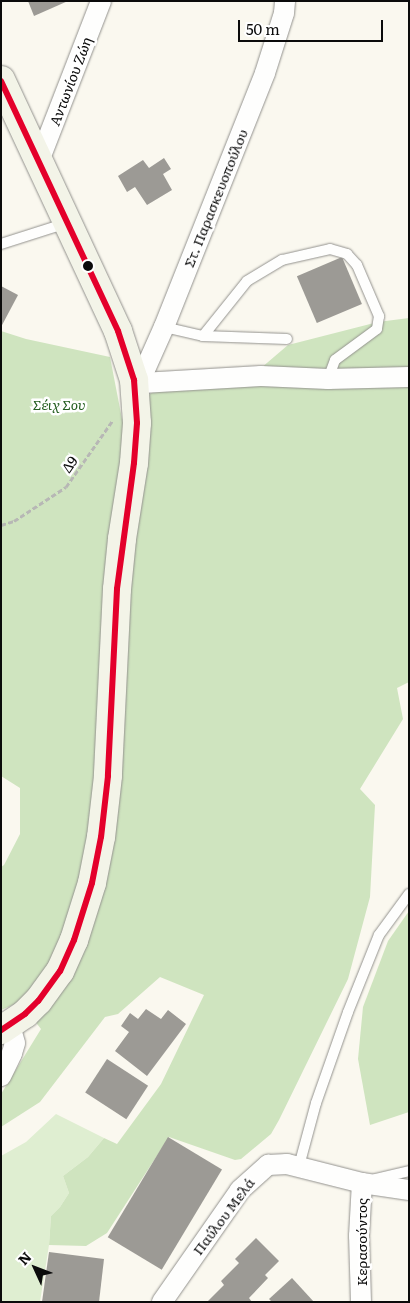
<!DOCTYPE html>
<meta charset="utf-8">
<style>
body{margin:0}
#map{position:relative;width:410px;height:1303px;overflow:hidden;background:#faf8ef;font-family:Literata,serif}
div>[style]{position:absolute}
.green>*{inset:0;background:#dfeed1}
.forest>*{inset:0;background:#cfe4bf}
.building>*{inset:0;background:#9c9a95;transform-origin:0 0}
.path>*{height:3px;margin-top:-1.5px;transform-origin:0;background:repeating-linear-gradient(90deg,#b7b7b5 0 5px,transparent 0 7.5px)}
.roads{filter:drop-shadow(0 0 1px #93928e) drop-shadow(0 0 1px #93928e)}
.lane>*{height:10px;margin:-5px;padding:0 5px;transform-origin:5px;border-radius:5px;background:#fefefd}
.street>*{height:20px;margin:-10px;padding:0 10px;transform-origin:10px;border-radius:10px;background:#fefefd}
.secondary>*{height:28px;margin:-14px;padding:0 14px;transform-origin:14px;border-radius:14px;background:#f3f4e8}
.bus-1>*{height:6px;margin:-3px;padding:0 3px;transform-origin:3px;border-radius:3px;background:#e4002b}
.dots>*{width:14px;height:14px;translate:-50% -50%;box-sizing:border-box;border:2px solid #fff;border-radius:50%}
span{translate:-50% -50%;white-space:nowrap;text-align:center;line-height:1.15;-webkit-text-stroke:5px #fff;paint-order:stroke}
.street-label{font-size:14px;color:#0b0b0b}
.park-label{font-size:14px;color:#255e21;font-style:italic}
.frame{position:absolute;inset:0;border:2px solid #0b0b0b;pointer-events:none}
.north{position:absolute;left:10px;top:1243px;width:50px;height:50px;-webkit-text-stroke:4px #fff;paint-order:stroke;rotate:313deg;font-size:14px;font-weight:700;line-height:20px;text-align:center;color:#0b0b0b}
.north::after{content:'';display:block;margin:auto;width:18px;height:22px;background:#0b0b0b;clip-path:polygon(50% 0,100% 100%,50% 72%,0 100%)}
.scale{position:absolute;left:238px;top:20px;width:145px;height:22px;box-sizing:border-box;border:2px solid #0b0b0b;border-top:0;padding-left:6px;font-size:15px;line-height:18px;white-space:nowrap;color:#0b0b0b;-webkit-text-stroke:4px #fff;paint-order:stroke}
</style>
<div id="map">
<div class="green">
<div style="clip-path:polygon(56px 1114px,104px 1138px,88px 1157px,63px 1176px,69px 1193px,60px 1207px,51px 1216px,49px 1245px,40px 1302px,1px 1302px,1px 1156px,26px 1142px)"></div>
</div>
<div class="forest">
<div style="clip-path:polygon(409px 318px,409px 682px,397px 688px,403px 719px,360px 789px,375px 805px,370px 897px,348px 979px,279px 1120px,271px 1134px,241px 1159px,235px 1160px,169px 1137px,107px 1233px,86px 1246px,49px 1245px,51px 1216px,60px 1207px,69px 1193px,63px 1176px,88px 1157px,104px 1138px,117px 1144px,161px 1084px,204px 995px,160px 977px,118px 1014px,105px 1017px,40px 1102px,1px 1127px,1px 1094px,41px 1029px,20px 1002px,1px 1010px,1px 867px,4px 865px,20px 834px,20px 788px,1px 776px,1px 331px,26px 339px,110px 357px,122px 419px,158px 387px,240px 386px,288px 345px,378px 322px)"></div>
<div style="clip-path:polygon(409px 911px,409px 1112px,370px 1125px,358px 1059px,363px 1007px,388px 941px)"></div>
</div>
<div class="building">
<div style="clip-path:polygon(28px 1px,68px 1px,34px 16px)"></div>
<div style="clip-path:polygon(164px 158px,171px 169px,163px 174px,172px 190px,147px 205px,135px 187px,127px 192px,118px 176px,143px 160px,149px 168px)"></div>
<div style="left:342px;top:257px;width:51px;height:49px;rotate:67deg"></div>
<div style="clip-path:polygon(1px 286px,18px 295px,1px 327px)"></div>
<div style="clip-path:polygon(146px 1009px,161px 1019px,168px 1010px,186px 1024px,147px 1076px,115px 1051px,129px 1032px,121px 1026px,130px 1013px,138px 1019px)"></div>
<div style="left:107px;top:1059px;width:49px;height:40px;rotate:33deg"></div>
<div style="left:168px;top:1137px;width:63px;height:117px;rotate:31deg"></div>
<div style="clip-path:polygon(256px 1238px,279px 1261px,265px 1275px,268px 1278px,249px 1298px,252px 1302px,207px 1302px,224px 1285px,221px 1281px,239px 1263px,235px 1259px)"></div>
<div style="clip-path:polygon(49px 1252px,104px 1259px,99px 1302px,42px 1302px)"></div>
<div style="clip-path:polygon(292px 1278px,314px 1302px,272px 1302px,269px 1299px)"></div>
</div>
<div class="path">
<div style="left:1px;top:525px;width:14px;rotate:-17deg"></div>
<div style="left:14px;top:521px;width:62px;rotate:-33.2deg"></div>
<div style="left:66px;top:487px;width:82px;rotate:-55deg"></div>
</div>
<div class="roads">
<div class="lane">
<div style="left:1px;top:244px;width:69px;rotate:-17.7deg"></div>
<div style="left:164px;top:327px;width:40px;rotate:13deg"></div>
<div style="left:203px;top:336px;width:84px;rotate:2deg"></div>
<div style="left:203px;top:336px;width:70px;rotate:-51.3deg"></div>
<div style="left:247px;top:281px;width:41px;rotate:-31deg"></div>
<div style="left:282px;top:260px;width:49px;rotate:-12.9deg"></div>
<div style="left:330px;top:249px;width:18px;rotate:16deg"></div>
<div style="left:347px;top:254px;width:15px;rotate:48deg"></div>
<div style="left:357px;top:265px;width:56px;rotate:66.7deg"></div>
<div style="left:379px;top:316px;width:13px;rotate:99deg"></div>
<div style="left:377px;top:329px;width:52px;rotate:143.6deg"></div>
<div style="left:335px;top:360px;width:20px;rotate:110deg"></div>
<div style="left:299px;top:1166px;width:65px;rotate:-74.9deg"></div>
<div style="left:316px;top:1103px;width:96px;rotate:-70.6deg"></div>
<div style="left:348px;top:1012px;width:83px;rotate:-68.1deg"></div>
<div style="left:379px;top:935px;width:51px;rotate:-53.8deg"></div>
<div style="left:375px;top:1179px;width:35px;rotate:-13deg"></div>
</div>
<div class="street">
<div style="left:39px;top:161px;width:172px;rotate:-68.8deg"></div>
<div style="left:135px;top:392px;width:71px;rotate:-66deg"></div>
<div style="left:164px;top:327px;width:273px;rotate:-68.3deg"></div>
<div style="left:265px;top:73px;width:63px;rotate:-72.4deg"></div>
<div style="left:284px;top:13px;width:12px;rotate:-85deg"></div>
<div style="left:135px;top:392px;width:11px;rotate:-52deg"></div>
<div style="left:142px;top:383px;width:119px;rotate:-3.4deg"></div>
<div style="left:261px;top:376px;width:67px;rotate:2.6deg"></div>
<div style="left:328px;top:379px;width:81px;rotate:-1.4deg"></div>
<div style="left:1px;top:1076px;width:25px;rotate:-64deg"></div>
<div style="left:12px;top:1053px;width:10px;rotate:-73deg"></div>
<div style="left:15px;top:1043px;width:19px;rotate:-106deg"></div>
<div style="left:162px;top:1302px;width:136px;rotate:-55.1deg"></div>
<div style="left:240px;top:1190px;width:38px;rotate:-42deg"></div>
<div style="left:268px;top:1165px;width:19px;rotate:-3deg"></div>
<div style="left:287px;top:1164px;width:77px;rotate:14.2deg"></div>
<div style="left:362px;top:1183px;width:48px;rotate:8.5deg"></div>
<div style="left:361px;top:1302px;width:66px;rotate:-91.7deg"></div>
<div style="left:359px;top:1236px;width:53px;rotate:-86.8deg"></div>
</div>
<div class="secondary">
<div style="left:1px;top:80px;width:277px;rotate:65deg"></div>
<div style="left:118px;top:331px;width:52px;rotate:71.9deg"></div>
<div style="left:134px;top:380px;width:43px;rotate:86deg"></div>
<div style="left:137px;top:423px;width:40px;rotate:94.3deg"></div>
<div style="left:134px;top:463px;width:77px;rotate:99deg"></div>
<div style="left:122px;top:539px;width:50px;rotate:95.7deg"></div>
<div style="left:117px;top:589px;width:187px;rotate:92.8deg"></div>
<div style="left:108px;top:776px;width:61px;rotate:96.5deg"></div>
<div style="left:101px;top:837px;width:47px;rotate:101.1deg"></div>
<div style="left:92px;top:883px;width:60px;rotate:107.5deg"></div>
<div style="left:74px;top:940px;width:34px;rotate:114deg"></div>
<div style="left:60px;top:971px;width:37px;rotate:126deg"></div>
<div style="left:38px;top:1001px;width:18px;rotate:135deg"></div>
<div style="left:25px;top:1014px;width:29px;rotate:146deg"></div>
</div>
</div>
<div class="bus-1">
<div style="left:1px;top:81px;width:276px;rotate:64.9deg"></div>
<div style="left:118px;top:331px;width:52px;rotate:71.9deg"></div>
<div style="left:134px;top:380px;width:43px;rotate:86deg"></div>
<div style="left:137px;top:423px;width:40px;rotate:94.3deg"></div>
<div style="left:134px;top:463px;width:127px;rotate:97.7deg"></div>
<div style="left:117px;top:589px;width:187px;rotate:92.8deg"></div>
<div style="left:108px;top:776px;width:61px;rotate:96.5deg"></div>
<div style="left:101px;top:837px;width:47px;rotate:101.1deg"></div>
<div style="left:92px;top:883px;width:60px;rotate:107.5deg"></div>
<div style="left:74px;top:940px;width:34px;rotate:114deg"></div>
<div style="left:60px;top:971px;width:37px;rotate:126deg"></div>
<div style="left:38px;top:1001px;width:18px;rotate:135deg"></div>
<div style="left:25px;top:1014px;width:29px;rotate:146deg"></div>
</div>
<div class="dots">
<div style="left:88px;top:266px;background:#0b0b0b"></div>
</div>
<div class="street-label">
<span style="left:70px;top:81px;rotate:-69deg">Αντωνίου Ζώη</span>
<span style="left:215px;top:198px;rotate:-68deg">Στ. Παρασκευοπούλου</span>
<span style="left:69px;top:464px;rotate:-55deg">Δ9</span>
<span style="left:223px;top:1216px;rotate:-53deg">Παύλου Μελά</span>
<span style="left:361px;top:1242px;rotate:-90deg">Κερασούντος</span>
</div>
<div class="park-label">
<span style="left:59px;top:404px">Σέιχ Σου</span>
</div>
<div class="frame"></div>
<div class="north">N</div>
<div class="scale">50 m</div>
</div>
